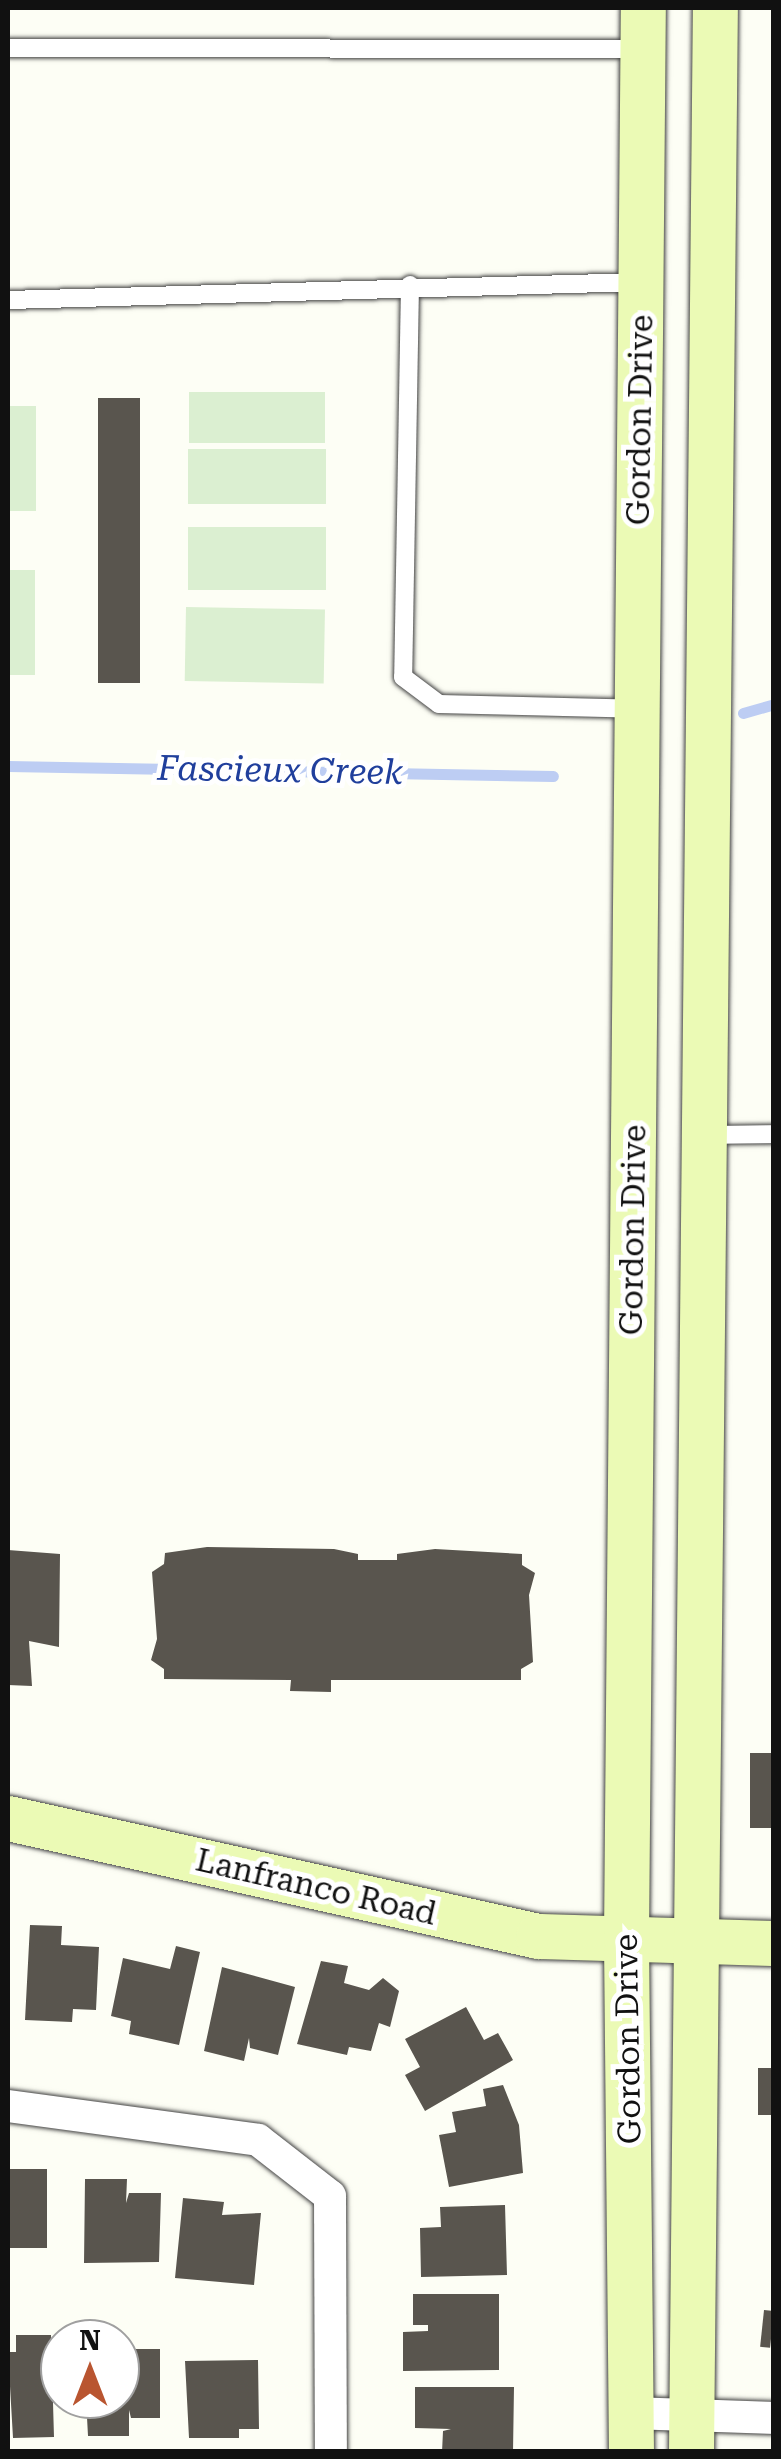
<!DOCTYPE html>
<style>
body{margin:0}
#map{position:relative;width:781px;height:2459px;overflow:hidden;background:#fdfef5;font-family:"Roboto Serif",serif}
div>[style]{position:absolute}
.pitch>*{inset:0;background:#dbefd1;transform-origin:0 0}
.stream>*{height:11px;margin:-5.5px;padding:0 5.5px;transform-origin:5.5px;border-radius:5.5px;background:#bdcdf3}
.building>*{inset:0;background:#59554e;transform-origin:0 0}
.roads{filter:drop-shadow(0 0 2px #444) drop-shadow(0 0 2px #444)}
.lane>*{height:18px;margin:-9px;padding:0 9px;transform-origin:9px;border-radius:9px;background:#fff}
.street>*{height:32px;margin:-16px;padding:0 16px;transform-origin:16px;border-radius:16px;background:#fff}
.secondary>*{height:45px;margin:-22.5px;padding:0 22.5px;transform-origin:22.5px;border-radius:22.5px;background:#ebfab5}
span{translate:-50% -50%;white-space:nowrap;text-align:center;line-height:1.15;-webkit-text-stroke:10px #fff;paint-order:stroke}
.street-label{font-size:32px;color:#111}
.water-label{font-size:35px;color:#203f9c;font-style:italic}
.frame{position:absolute;inset:0;border:10px solid #111;pointer-events:none}
.north{position:absolute;left:40px;top:2319px;width:100px;height:100px;box-sizing:border-box;background:#fff;border:2px solid #a0a0a0;border-radius:50%;rotate:0deg;font-size:28px;font-weight:700;line-height:40px;text-align:center;color:#111}
.north::after{content:'';display:block;margin:auto;width:35px;height:45px;background:#b95530;clip-path:polygon(50% 0,100% 100%,50% 72%,0 100%)}
</style>
<div id="map">
<div class="pitch">
<div style="left:189px;top:392px;width:136px;height:51px"></div>
<div style="left:8px;top:406px;width:28px;height:105px"></div>
<div style="left:188px;top:449px;width:138px;height:55px"></div>
<div style="left:188px;top:527px;width:138px;height:63px"></div>
<div style="left:8px;top:570px;width:27px;height:105px"></div>
<div style="left:186px;top:607px;width:139px;height:74px;rotate:1deg"></div>
</div>
<div class="stream">
<div style="left:743px;top:713px;width:32px;rotate:-16deg"></div>
<div style="left:8px;top:766px;width:545px;rotate:1.05deg"></div>
</div>
<div class="building">
<div style="left:98px;top:398px;width:42px;height:285px"></div>
<div style="clip-path:polygon(207px 1547px,334px 1549px,358px 1554px,358px 1560px,397px 1560px,397px 1554px,435px 1549px,522px 1554px,522px 1565px,535px 1573px,529px 1595px,533px 1662px,521px 1669px,521px 1680px,331px 1680px,331px 1692px,290px 1691px,291px 1680px,164px 1679px,164px 1669px,151px 1660px,157px 1639px,152px 1572px,164px 1564px,165px 1553px)"></div>
<div style="clip-path:polygon(8px 1550px,60px 1554px,59px 1647px,29px 1641px,32px 1686px,8px 1685px)"></div>
<div style="left:750px;top:1753px;width:24px;height:75px"></div>
<div style="clip-path:polygon(30px 1925px,62px 1926px,61px 1945px,99px 1947px,96px 2010px,73px 2009px,72px 2022px,25px 2020px)"></div>
<div style="clip-path:polygon(176px 1946px,200px 1952px,179px 2045px,129px 2034px,131px 2021px,111px 2016px,123px 1958px,170px 1969px)"></div>
<div style="clip-path:polygon(321px 1961px,348px 1966px,344px 1983px,369px 1990px,383px 1978px,399px 1991px,390px 2027px,379px 2023px,371px 2051px,349px 2047px,347px 2055px,297px 2044px)"></div>
<div style="clip-path:polygon(222px 1967px,295px 1987px,278px 2055px,250px 2048px,249px 2038px,244px 2061px,204px 2051px)"></div>
<div style="clip-path:polygon(466px 2007px,484px 2040px,498px 2033px,513px 2060px,425px 2111px,405px 2075px,420px 2067px,405px 2039px)"></div>
<div style="left:758px;top:2068px;width:16px;height:47px"></div>
<div style="clip-path:polygon(503px 2085px,519px 2125px,523px 2173px,449px 2187px,439px 2135px,456px 2132px,452px 2112px,486px 2106px,483px 2089px)"></div>
<div style="left:8px;top:2169px;width:39px;height:79px"></div>
<div style="clip-path:polygon(85px 2179px,127px 2179px,126px 2203px,129px 2193px,161px 2193px,159px 2262px,84px 2263px)"></div>
<div style="clip-path:polygon(183px 2198px,224px 2202px,222px 2215px,261px 2213px,254px 2285px,175px 2278px)"></div>
<div style="clip-path:polygon(505px 2205px,507px 2275px,421px 2277px,420px 2228px,441px 2227px,440px 2207px)"></div>
<div style="clip-path:polygon(413px 2294px,499px 2294px,499px 2370px,403px 2371px,403px 2332px,428px 2331px,428px 2325px,413px 2325px)"></div>
<div style="left:764px;top:2310px;width:10px;height:37px;rotate:6deg"></div>
<div style="clip-path:polygon(16px 2335px,51px 2335px,54px 2437px,13px 2438px,8px 2352px,16px 2352px)"></div>
<div style="clip-path:polygon(120px 2343px,124px 2349px,160px 2349px,160px 2418px,131px 2418px,129px 2410px,129px 2436px,88px 2436px,86px 2399px,120px 2399px)"></div>
<div style="clip-path:polygon(258px 2360px,259px 2429px,239px 2429px,239px 2438px,189px 2438px,185px 2361px)"></div>
<div style="clip-path:polygon(415px 2387px,514px 2387px,513px 2452px,442px 2452px,443px 2431px,451px 2429px,415px 2428px)"></div>
</div>
<div class="roads">
<div class="lane">
<div style="left:8px;top:48px;width:635px;rotate:0.09deg"></div>
<div style="left:410px;top:285px;width:392px;rotate:91deg"></div>
<div style="left:403px;top:677px;width:45px;rotate:36.9deg"></div>
<div style="left:439px;top:704px;width:198px;rotate:1.4deg"></div>
<div style="left:8px;top:300px;width:632px;rotate:-1.63deg"></div>
<div style="left:705px;top:1135px;width:69px;rotate:-0.8deg"></div>
</div>
<div class="street">
<div style="left:8px;top:2106px;width:252px;rotate:7.7deg"></div>
<div style="left:258px;top:2140px;width:91px;rotate:37.9deg"></div>
<div style="left:330px;top:2196px;width:256px;rotate:89.8deg"></div>
<div style="left:632px;top:2413px;width:142px;rotate:2deg"></div>
</div>
<div class="secondary">
<div style="left:8px;top:1818px;width:543px;rotate:12.55deg"></div>
<div style="left:538px;top:1936px;width:236px;rotate:1.7deg"></div>
<div style="left:631px;top:2452px;width:514px;rotate:-90.56deg"></div>
<div style="left:626px;top:1938px;width:1930px;rotate:-89.5deg"></div>
<div style="left:691px;top:2452px;width:2444px;rotate:-89.44deg"></div>
</div>
</div>
<div class="street-label">
<span style="left:640px;top:420px;rotate:-89deg">Gordon Drive</span>
<span style="left:633px;top:1230px;rotate:-89deg">Gordon Drive</span>
<span style="left:316px;top:1887px;rotate:13deg">Lanfranco Road</span>
<span style="left:628px;top:2039px;rotate:-91deg">Gordon Drive</span>
</div>
<div class="water-label">
<span style="left:280px;top:771px;rotate:1deg">Fascieux Creek</span>
</div>
<div class="frame"></div>
<div class="north">N</div>
</div>
